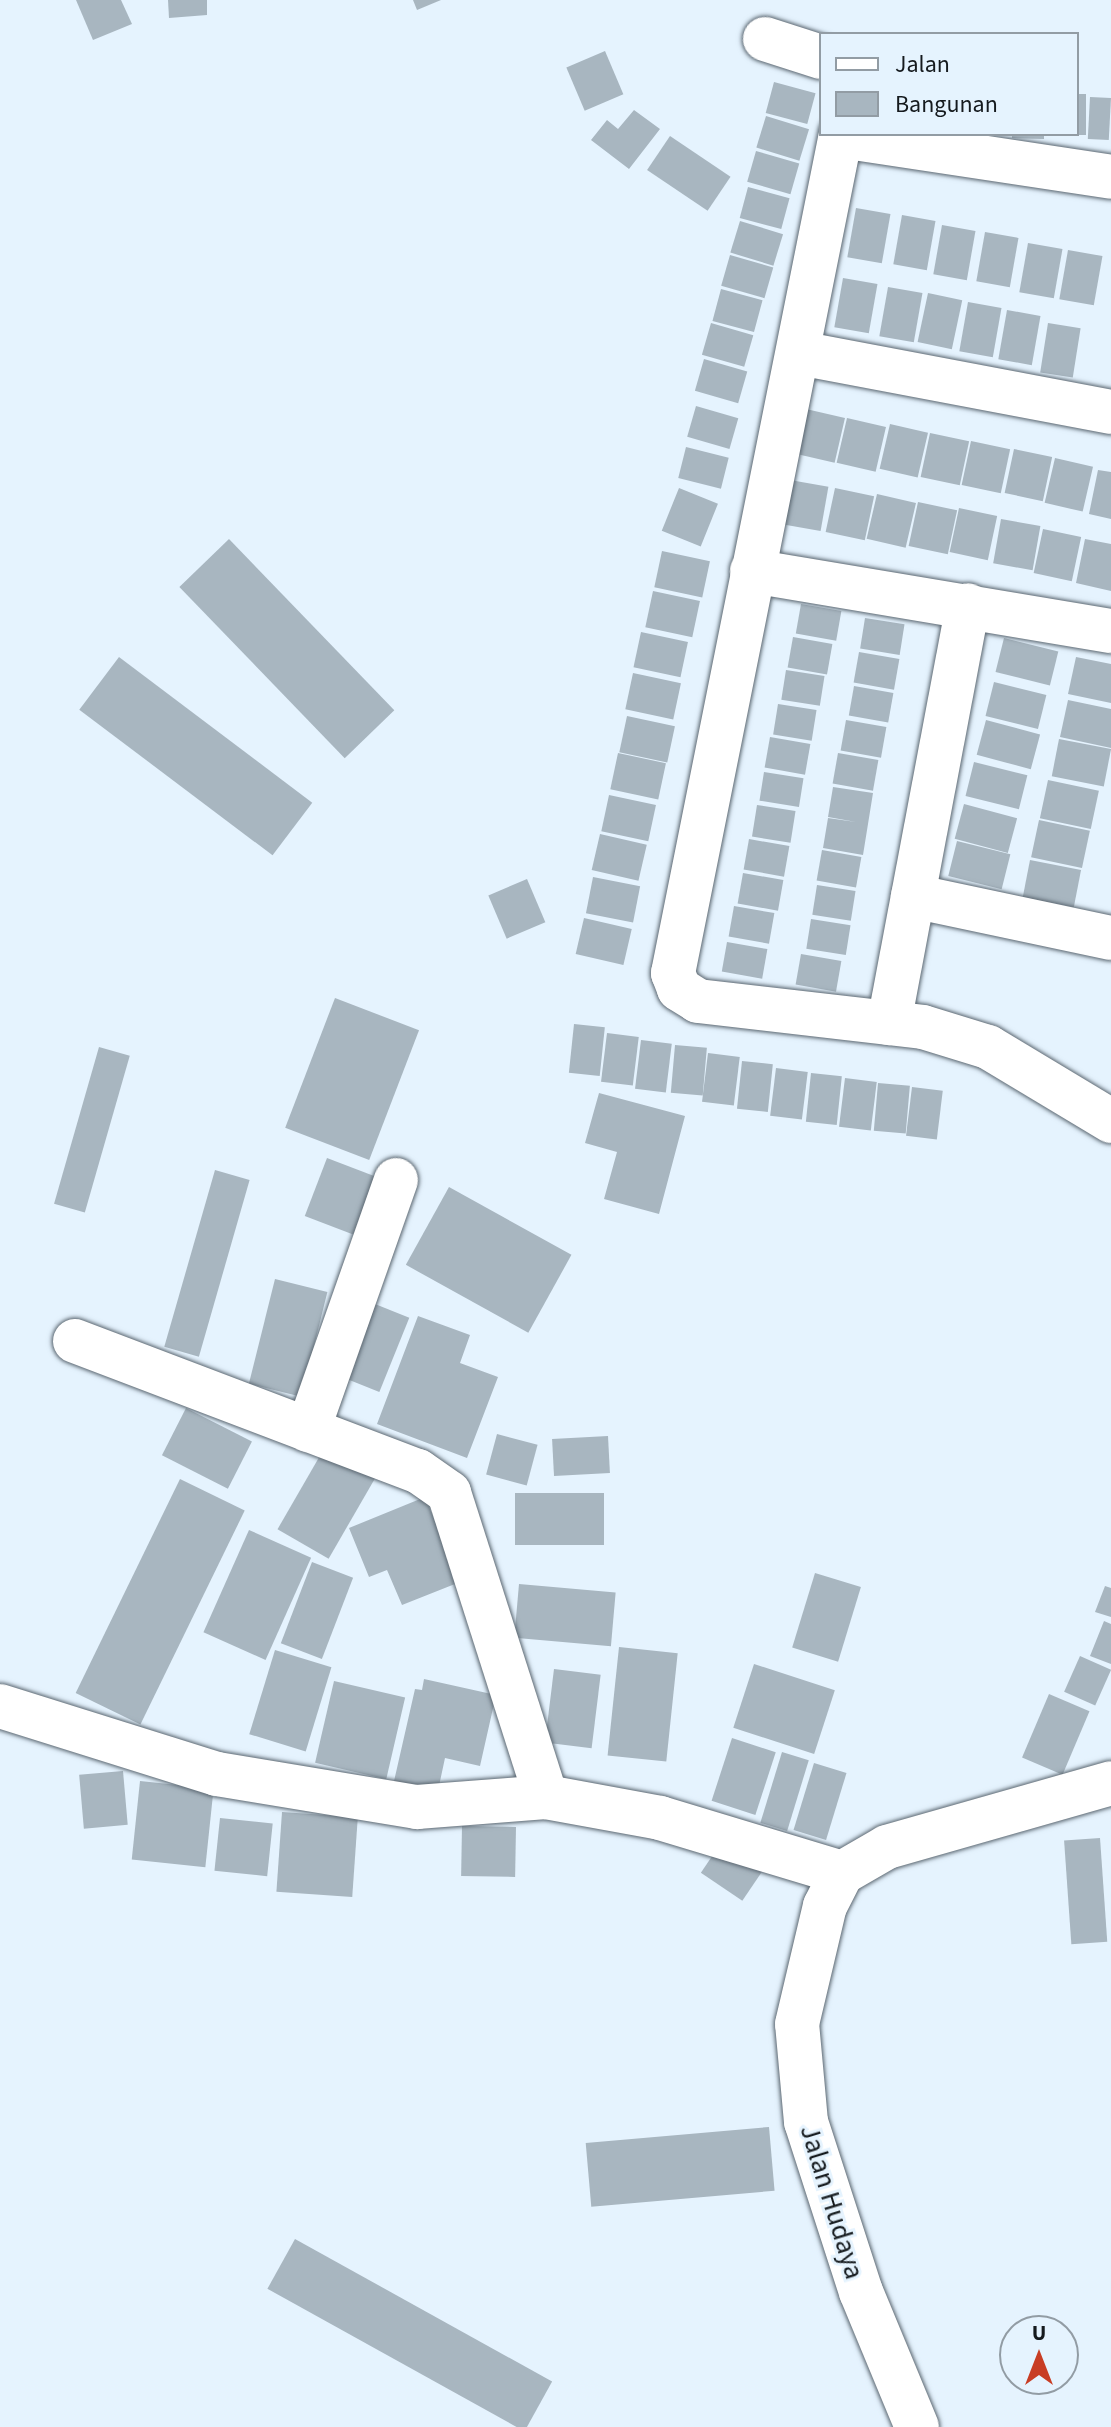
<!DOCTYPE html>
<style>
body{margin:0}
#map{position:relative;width:1111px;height:2427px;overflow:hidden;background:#e5f3fe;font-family:"Source Sans 3",sans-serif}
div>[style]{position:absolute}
.building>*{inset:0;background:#a8b6c0;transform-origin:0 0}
.roads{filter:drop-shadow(0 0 2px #5b6771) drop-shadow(0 0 2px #5b6771)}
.minor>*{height:44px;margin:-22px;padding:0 22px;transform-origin:22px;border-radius:22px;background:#fff}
span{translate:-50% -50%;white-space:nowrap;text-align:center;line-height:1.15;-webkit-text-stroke:6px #e5f3fe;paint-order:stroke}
.street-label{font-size:28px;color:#151a1e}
.legend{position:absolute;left:819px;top:32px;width:260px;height:104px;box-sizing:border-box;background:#e5f3fe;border:2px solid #929ca4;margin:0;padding:10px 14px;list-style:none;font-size:24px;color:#151a1e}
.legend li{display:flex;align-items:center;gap:16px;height:40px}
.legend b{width:40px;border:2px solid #929ca4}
.north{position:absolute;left:999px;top:2315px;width:80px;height:80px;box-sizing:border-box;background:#e5f3fe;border:2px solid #929ca4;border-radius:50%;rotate:0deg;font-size:22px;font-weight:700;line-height:32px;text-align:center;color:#151a1e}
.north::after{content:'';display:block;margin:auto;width:28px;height:36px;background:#c83d24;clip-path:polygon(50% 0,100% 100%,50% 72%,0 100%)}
</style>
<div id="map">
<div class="building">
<div style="clip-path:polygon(76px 0,121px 0,132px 24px,93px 40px)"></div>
<div style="clip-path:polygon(168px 0,207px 0,207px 15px,169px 18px)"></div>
<div style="clip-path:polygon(413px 0,441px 0,417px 10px)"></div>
<div style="left:605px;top:51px;width:47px;height:42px;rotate:67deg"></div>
<div style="left:774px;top:82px;width:43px;height:32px;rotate:15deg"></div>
<div style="left:1077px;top:94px;width:9px;height:41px"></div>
<div style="left:1090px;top:97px;width:21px;height:42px;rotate:3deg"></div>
<div style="clip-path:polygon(634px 110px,660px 129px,629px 169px,591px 140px,607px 120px,618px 129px)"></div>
<div style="left:766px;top:116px;width:45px;height:33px;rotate:17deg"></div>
<div style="clip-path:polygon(1012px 134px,1044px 134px,1044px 139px,1012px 138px)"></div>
<div style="left:670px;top:136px;width:73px;height:41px;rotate:34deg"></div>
<div style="left:756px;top:151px;width:45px;height:32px;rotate:16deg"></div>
<div style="left:748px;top:187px;width:43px;height:32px;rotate:15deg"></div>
<div style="left:856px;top:208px;width:35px;height:50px;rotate:10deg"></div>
<div style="left:902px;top:215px;width:34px;height:50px;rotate:10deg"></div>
<div style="left:740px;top:221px;width:45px;height:33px;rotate:17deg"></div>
<div style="left:942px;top:225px;width:34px;height:50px;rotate:10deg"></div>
<div style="left:985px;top:232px;width:34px;height:50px;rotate:10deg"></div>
<div style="left:1028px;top:243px;width:35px;height:50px;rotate:10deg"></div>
<div style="left:1068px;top:250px;width:35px;height:50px;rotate:10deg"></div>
<div style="left:730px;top:255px;width:45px;height:32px;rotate:16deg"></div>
<div style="left:843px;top:278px;width:35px;height:50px;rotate:10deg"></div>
<div style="left:888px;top:287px;width:35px;height:50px;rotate:10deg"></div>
<div style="left:721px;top:289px;width:43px;height:33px;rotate:15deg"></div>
<div style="left:928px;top:293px;width:35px;height:50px;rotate:12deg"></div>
<div style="left:968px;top:302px;width:34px;height:50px;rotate:10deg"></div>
<div style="left:1007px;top:310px;width:34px;height:50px;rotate:10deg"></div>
<div style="left:711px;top:323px;width:44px;height:33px;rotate:16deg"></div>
<div style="left:1048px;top:323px;width:33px;height:50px;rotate:9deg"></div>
<div style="left:704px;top:359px;width:45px;height:33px;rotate:16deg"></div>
<div style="left:696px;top:406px;width:44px;height:32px;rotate:16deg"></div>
<div style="left:806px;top:409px;width:40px;height:46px;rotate:13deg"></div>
<div style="left:847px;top:418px;width:40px;height:46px;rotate:13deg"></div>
<div style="left:890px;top:424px;width:39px;height:46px;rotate:13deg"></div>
<div style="left:930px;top:433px;width:40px;height:45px;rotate:12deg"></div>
<div style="left:971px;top:441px;width:40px;height:45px;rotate:12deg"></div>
<div style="left:686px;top:447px;width:44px;height:32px;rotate:14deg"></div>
<div style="left:1014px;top:449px;width:39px;height:45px;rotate:12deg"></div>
<div style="left:1055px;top:458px;width:39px;height:46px;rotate:13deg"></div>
<div style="clip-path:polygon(1098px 470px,1111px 472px,1111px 519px,1089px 514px)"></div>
<div style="left:790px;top:480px;width:39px;height:45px;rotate:10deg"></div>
<div style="left:679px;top:488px;width:42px;height:46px;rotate:22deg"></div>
<div style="left:835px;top:488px;width:40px;height:45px;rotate:12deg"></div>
<div style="left:877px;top:494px;width:40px;height:46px;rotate:13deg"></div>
<div style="left:918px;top:502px;width:40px;height:45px;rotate:12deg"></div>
<div style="left:959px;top:508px;width:39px;height:45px;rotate:12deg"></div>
<div style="left:1001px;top:519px;width:40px;height:45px;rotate:10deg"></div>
<div style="left:1043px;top:529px;width:39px;height:45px;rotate:12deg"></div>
<div style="left:229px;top:539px;width:238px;height:69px;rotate:46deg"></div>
<div style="clip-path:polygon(1085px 539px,1111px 544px,1111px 591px,1076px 583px)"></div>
<div style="left:662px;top:551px;width:49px;height:37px;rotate:12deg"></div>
<div style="left:653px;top:591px;width:48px;height:37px;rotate:12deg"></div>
<div style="left:801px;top:604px;width:41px;height:30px;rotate:10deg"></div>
<div style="left:865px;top:618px;width:40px;height:31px;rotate:9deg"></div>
<div style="left:641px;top:632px;width:48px;height:36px;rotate:12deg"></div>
<div style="left:793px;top:637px;width:40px;height:31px;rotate:10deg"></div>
<div style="left:1004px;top:638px;width:56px;height:35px;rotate:14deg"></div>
<div style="left:859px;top:652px;width:41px;height:31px;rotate:10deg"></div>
<div style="left:119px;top:657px;width:242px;height:66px;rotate:37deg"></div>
<div style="clip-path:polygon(1076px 657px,1111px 664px,1111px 703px,1068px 694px)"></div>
<div style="left:786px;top:670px;width:39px;height:30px;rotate:9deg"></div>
<div style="left:633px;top:673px;width:49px;height:37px;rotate:12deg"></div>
<div style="left:994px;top:682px;width:54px;height:35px;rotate:14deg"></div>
<div style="left:854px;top:686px;width:40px;height:30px;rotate:10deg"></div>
<div style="clip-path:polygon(1068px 700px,1111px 709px,1111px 748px,1060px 737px)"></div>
<div style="left:778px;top:704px;width:39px;height:31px;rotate:9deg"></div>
<div style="left:627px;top:716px;width:49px;height:37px;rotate:12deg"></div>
<div style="left:846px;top:720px;width:41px;height:31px;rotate:10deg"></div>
<div style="left:986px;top:720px;width:56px;height:36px;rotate:15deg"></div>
<div style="left:770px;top:737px;width:41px;height:31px;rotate:10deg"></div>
<div style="left:1059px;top:739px;width:53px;height:38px;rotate:11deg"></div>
<div style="left:618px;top:753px;width:49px;height:37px;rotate:12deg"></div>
<div style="left:838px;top:753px;width:41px;height:31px;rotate:10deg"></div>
<div style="left:974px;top:762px;width:55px;height:35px;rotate:14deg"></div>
<div style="left:764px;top:772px;width:40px;height:29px;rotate:9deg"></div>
<div style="left:1048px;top:780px;width:52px;height:39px;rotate:12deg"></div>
<div style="clip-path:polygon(833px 787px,873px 793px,863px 855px,823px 848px,828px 818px,856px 822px,828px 817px)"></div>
<div style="left:609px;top:795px;width:48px;height:37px;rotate:12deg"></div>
<div style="left:964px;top:804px;width:55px;height:36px;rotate:15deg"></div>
<div style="left:757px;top:805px;width:39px;height:32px;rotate:9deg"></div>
<div style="left:1039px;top:820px;width:52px;height:38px;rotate:12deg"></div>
<div style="left:600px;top:834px;width:48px;height:37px;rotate:13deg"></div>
<div style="left:749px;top:839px;width:41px;height:31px;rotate:10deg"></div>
<div style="left:957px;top:841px;width:55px;height:36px;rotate:14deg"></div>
<div style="left:822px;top:850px;width:40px;height:31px;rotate:10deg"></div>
<div style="left:1030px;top:860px;width:52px;height:38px;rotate:11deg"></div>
<div style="left:743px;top:873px;width:41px;height:31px;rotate:10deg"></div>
<div style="left:593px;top:877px;width:48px;height:37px;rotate:11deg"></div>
<div style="left:527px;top:879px;width:47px;height:42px;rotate:67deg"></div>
<div style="left:817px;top:885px;width:39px;height:30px;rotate:9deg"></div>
<div style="left:734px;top:906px;width:41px;height:31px;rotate:10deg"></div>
<div style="left:584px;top:918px;width:49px;height:37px;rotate:13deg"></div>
<div style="left:811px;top:919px;width:40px;height:30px;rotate:9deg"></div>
<div style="left:727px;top:942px;width:41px;height:30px;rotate:10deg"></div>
<div style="left:801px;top:954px;width:41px;height:31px;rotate:10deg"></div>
<div style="left:335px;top:998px;width:90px;height:139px;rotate:21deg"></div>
<div style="left:574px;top:1024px;width:31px;height:49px;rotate:6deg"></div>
<div style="left:607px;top:1033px;width:32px;height:49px;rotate:7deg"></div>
<div style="left:641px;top:1040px;width:31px;height:49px;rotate:7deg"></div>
<div style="left:675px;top:1045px;width:32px;height:48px;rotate:5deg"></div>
<div style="left:99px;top:1047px;width:32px;height:163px;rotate:16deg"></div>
<div style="left:708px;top:1053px;width:32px;height:49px;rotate:7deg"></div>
<div style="left:742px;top:1061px;width:31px;height:48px;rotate:6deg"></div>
<div style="left:776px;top:1068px;width:32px;height:48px;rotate:7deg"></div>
<div style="left:811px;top:1073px;width:31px;height:49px;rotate:6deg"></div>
<div style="left:845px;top:1078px;width:32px;height:49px;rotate:7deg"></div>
<div style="left:878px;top:1083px;width:32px;height:48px;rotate:5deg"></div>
<div style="left:912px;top:1087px;width:31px;height:49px;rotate:7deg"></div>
<div style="clip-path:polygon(599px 1093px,685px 1116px,659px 1214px,604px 1199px,617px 1152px,585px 1143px)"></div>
<div style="left:327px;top:1158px;width:63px;height:62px;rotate:21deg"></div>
<div style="left:215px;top:1170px;width:36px;height:184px;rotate:16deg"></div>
<div style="left:449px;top:1187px;width:140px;height:89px;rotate:29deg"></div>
<div style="left:275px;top:1279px;width:54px;height:108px;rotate:14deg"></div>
<div style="left:375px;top:1304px;width:37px;height:80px;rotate:22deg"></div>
<div style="clip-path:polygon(418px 1316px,470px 1335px,460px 1363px,498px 1377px,467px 1458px,377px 1424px)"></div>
<div style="left:186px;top:1408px;width:74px;height:53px;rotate:27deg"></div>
<div style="left:497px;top:1434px;width:42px;height:42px;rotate:15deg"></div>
<div style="left:608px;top:1436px;width:37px;height:56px;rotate:87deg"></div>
<div style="left:325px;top:1447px;width:59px;height:95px;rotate:30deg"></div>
<div style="left:180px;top:1479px;width:72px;height:238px;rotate:26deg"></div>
<div style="left:604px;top:1493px;width:52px;height:89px;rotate:90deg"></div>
<div style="clip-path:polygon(425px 1497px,460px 1582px,402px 1605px,387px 1570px,369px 1577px,349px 1528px)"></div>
<div style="left:249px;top:1530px;width:68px;height:112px;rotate:24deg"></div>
<div style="left:312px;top:1562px;width:44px;height:87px;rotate:21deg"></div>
<div style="left:815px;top:1573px;width:48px;height:78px;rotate:17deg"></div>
<div style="left:519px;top:1584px;width:97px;height:54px;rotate:5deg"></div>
<div style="clip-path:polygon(1105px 1586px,1111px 1588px,1111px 1617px,1095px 1612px)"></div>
<div style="clip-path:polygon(1104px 1621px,1111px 1624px,1111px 1664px,1090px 1656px)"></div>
<div style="left:619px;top:1647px;width:59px;height:109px;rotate:6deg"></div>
<div style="left:275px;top:1650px;width:59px;height:88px;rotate:17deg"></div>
<div style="left:1080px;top:1656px;width:34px;height:39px;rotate:24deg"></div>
<div style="left:754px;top:1664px;width:85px;height:67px;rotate:18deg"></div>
<div style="left:554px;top:1669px;width:47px;height:74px;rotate:7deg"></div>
<div style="clip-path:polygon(424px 1679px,496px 1695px,480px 1766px,445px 1758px,436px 1800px,392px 1790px,415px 1689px,422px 1690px)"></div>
<div style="left:334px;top:1681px;width:73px;height:84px;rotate:13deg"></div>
<div style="left:1049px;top:1694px;width:44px;height:69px;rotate:23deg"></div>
<div style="left:732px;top:1738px;width:46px;height:66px;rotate:18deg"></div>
<div style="left:782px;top:1752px;width:28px;height:74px;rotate:17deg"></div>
<div style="left:814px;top:1763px;width:34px;height:70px;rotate:17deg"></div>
<div style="left:123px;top:1771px;width:54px;height:44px;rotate:85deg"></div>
<div style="left:140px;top:1781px;width:74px;height:79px;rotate:6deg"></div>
<div style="left:282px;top:1812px;width:76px;height:80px;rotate:4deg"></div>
<div style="left:220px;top:1818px;width:53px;height:53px;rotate:6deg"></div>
<div style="left:462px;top:1826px;width:54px;height:50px;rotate:1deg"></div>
<div style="left:1100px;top:1838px;width:104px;height:36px;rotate:86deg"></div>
<div style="left:721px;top:1843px;width:50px;height:36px;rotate:34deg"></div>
<div style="left:769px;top:2127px;width:64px;height:184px;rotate:85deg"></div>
<div style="left:295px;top:2239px;width:294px;height:57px;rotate:29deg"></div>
</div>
<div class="roads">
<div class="minor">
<div style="left:765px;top:39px;width:59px;rotate:17.8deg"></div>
<div style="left:841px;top:134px;width:856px;rotate:101.32deg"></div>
<div style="left:673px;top:973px;width:17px;rotate:69deg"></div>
<div style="left:679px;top:989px;width:22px;rotate:32deg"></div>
<div style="left:698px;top:1001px;width:226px;rotate:6.6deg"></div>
<div style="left:923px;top:1027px;width:68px;rotate:17.1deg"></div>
<div style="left:988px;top:1047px;width:144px;rotate:31deg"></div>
<div style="left:841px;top:136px;width:273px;rotate:8.6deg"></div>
<div style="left:799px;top:353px;width:318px;rotate:10.7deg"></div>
<div style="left:752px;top:571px;width:364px;rotate:9.5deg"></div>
<div style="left:913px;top:896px;width:202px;rotate:12deg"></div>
<div style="left:889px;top:1023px;width:425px;rotate:-79.3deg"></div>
<div style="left:75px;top:1341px;width:367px;rotate:20.8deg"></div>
<div style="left:418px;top:1471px;width:38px;rotate:35deg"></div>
<div style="left:449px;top:1493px;width:319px;rotate:72.3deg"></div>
<div style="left:308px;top:1430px;width:265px;rotate:-70.6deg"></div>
<div style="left:0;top:1706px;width:227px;rotate:17.4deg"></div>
<div style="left:217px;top:1774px;width:203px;rotate:9.4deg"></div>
<div style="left:417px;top:1807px;width:129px;rotate:-4.4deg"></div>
<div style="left:546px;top:1797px;width:116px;rotate:10.4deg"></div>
<div style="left:660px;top:1818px;width:190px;rotate:16.8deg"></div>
<div style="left:917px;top:2427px;width:146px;rotate:-112.5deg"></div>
<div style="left:861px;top:2292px;width:179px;rotate:-107.9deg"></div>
<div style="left:806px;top:2122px;width:98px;rotate:-95.2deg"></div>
<div style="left:797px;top:2024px;width:121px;rotate:-76.7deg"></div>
<div style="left:825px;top:1906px;width:37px;rotate:-63deg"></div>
<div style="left:842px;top:1873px;width:52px;rotate:-30deg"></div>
<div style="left:887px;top:1847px;width:233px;rotate:-15.9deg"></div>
</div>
</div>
<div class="street-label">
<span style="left:832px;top:2202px;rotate:73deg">Jalan Hudaya</span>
</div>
<ul class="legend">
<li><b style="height:10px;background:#fff"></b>Jalan</li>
<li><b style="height:22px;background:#a8b6c0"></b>Bangunan</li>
</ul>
<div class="north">U</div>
</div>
